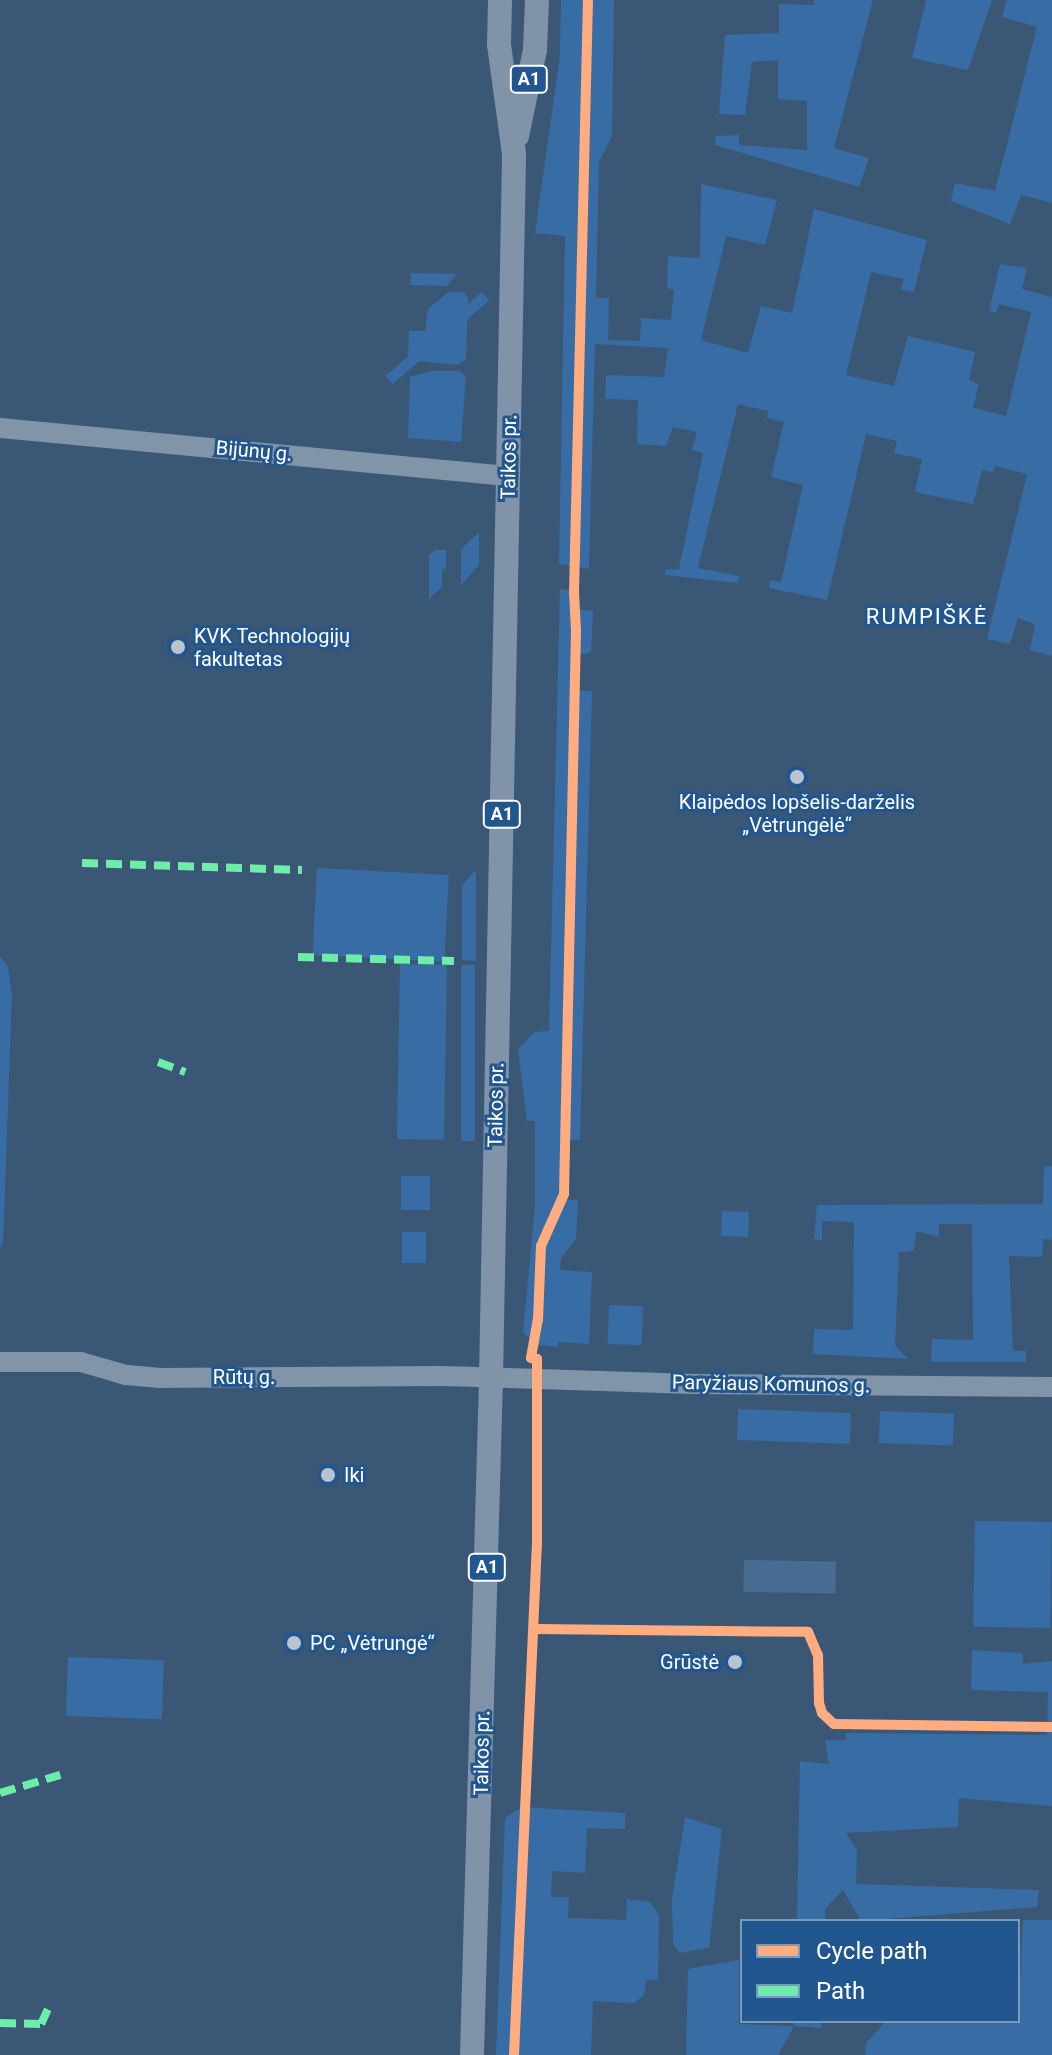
<!DOCTYPE html>
<meta charset="utf-8">
<style>
body{margin:0}
#map{position:relative;width:1052px;height:2055px;overflow:hidden;background:#3a5776;font-family:Roboto,sans-serif}
div>[style]{position:absolute}
.green>*{inset:0;background:#376da4;transform-origin:0 0}
.water>*{inset:0;background:#496c92;transform-origin:0 0}
.minor>*{height:20px;margin:-10px;padding:0 10px;transform-origin:10px;border-radius:10px;background:#8195a9}
.major>*{height:24px;margin:-12px;padding:0 12px;transform-origin:12px;border-radius:12px;background:#8193a9}
.quiet>*{height:8px;margin-top:-4px;transform-origin:0;background:repeating-linear-gradient(90deg,#6deda7 0 16px,transparent 0 24px)}
.cycleway>*{height:10px;margin:-5px;padding:0 5px;transform-origin:5px;border-radius:5px;background:#ffac80}
.dots>*{width:22px;height:22px;translate:-50% -50%;box-sizing:border-box;border:4px solid #22568e;border-radius:50%}
span{translate:-50% -50%;white-space:nowrap;text-align:center;line-height:1.15;-webkit-text-stroke:6px #22568e;paint-order:stroke}
.shield-label span{padding:2px 6px;background:#22568e;border:2px solid;border-radius:6px;-webkit-text-stroke-width:0}
.shield-label{font-size:18px;color:#fff;font-weight:700}
.street-label{font-size:20px;color:#fff}
.poi-label{font-size:20px;color:#fff}
.left{translate:0 -50%;text-align:left}
.right{translate:-100% -50%;text-align:right}
.neighbourhood-label{font-size:22px;color:#fff;letter-spacing:2px}
.legend{position:absolute;left:740px;top:1919px;width:280px;height:104px;box-sizing:border-box;background:#22568e;border:2px solid #7a9abb;margin:0;padding:10px 14px;list-style:none;font-size:24px;color:#fff}
.legend li{display:flex;align-items:center;gap:16px;height:40px}
.legend b{width:40px;border:2px solid #7a9abb}
</style>
<div id="map">
<div class="green">
<div style="clip-path:polygon(561px 0,614px 0,612px 136px,599px 162px,596px 298px,609px 298px,608px 340px,640px 341px,641px 318px,671px 320px,674px 290px,667px 288px,668px 256px,700px 258px,701px 184px,777px 200px,765px 245px,726px 236px,701px 340px,748px 353px,761px 306px,792px 313px,814px 209px,927px 240px,914px 292px,901px 290px,904px 279px,871px 272px,846px 375px,894px 386px,908px 336px,975px 352px,969px 380px,979px 384px,973px 408px,1006px 416px,1031px 312px,999px 304px,996px 313px,989px 311px,1000px 264px,1027px 268px,1022px 289px,1052px 297px,1052px 656px,1030px 650px,1035px 624px,1018px 618px,1010px 644px,987px 639px,1027px 474px,995px 466px,993px 472px,982px 470px,973px 504px,915px 492px,922px 459px,894px 453px,897px 441px,866px 434px,827px 600px,769px 588px,770px 580px,781px 582px,803px 485px,771px 477px,784px 422px,767px 418px,768px 411px,738px 404px,698px 568px,740px 576px,737px 583px,665px 575px,665px 570px,679px 569px,703px 453px,692px 450px,697px 432px,673px 427px,666px 446px,637px 444px,638px 400px,605px 399px,606px 375px,664px 377px,668px 348px,595px 344px,589px 569px,559px 564px,565px 236px,535px 233px,560px 55px)"></div>
<div style="clip-path:polygon(814px 0,873px 0,834px 148px,869px 158px,859px 187px,715px 145px,716px 136px,739px 135px,739px 145px,807px 150px,807px 101px,778px 99px,778px 60px,752px 62px,745px 115px,719px 114px,725px 35px,779px 33px,779px 4px,814px 5px)"></div>
<div style="clip-path:polygon(926px 0,992px 0,968px 70px,912px 58px)"></div>
<div style="clip-path:polygon(1007px 0,1052px 0,1052px 203px,1021px 195px,1010px 224px,951px 201px,955px 183px,995px 191px,1037px 27px,1002px 17px)"></div>
<div style="clip-path:polygon(411px 273px,457px 274px,447px 286px,410px 285px)"></div>
<div style="clip-path:polygon(448px 292px,464px 292px,468px 299px,466px 359px,458px 365px,408px 360px,409px 331px,425px 331px,428px 309px)"></div>
<div style="left:482px;top:292px;width:11px;height:128px;rotate:49deg"></div>
<div style="clip-path:polygon(431px 371px,460px 371px,466px 377px,461px 442px,408px 438px,410px 377px)"></div>
<div style="clip-path:polygon(479px 532px,479px 565px,461px 585px,461px 549px)"></div>
<div style="clip-path:polygon(435px 550px,446px 550px,446px 567px,442px 571px,442px 587px,429px 599px,429px 555px)"></div>
<div style="clip-path:polygon(560px 589px,579px 592px,579px 609px,593px 611px,591px 652px,578px 655px,577px 691px,592px 691px,580px 1140px,563px 1140px,558px 1198px,578px 1201px,576px 1239px,561px 1258px,560px 1270px,592px 1272px,589px 1344px,558px 1342px,558px 1347px,537px 1345px,523px 1332px,535px 1207px,535px 1121px,527px 1121px,518px 1050px,534px 1032px,549px 1031px)"></div>
<div style="left:317px;top:868px;width:132px;height:87px;rotate:3deg"></div>
<div style="clip-path:polygon(476px 870px,476px 961px,462px 960px,462px 885px)"></div>
<div style="clip-path:polygon(0 956px,8px 967px,12px 994px,3px 1243px,0 1248px)"></div>
<div style="left:400px;top:964px;width:47px;height:175px;rotate:1deg"></div>
<div style="left:461px;top:965px;width:14px;height:176px"></div>
<div style="clip-path:polygon(1044px 1166px,1052px 1166px,1052px 1240px,1043px 1239px,1042px 1257px,1009px 1256px,1013px 1351px,1026px 1351px,1026px 1362px,931px 1362px,932px 1339px,973px 1340px,972px 1224px,939px 1224px,939px 1237px,916px 1231px,914px 1251px,899px 1252px,895px 1345px,908px 1359px,813px 1354px,814px 1329px,853px 1330px,854px 1222px,822px 1221px,822px 1241px,814px 1239px,817px 1205px,1043px 1204px)"></div>
<div style="left:401px;top:1176px;width:29px;height:34px"></div>
<div style="left:722px;top:1211px;width:27px;height:25px;rotate:2deg"></div>
<div style="left:402px;top:1232px;width:24px;height:31px"></div>
<div style="left:609px;top:1305px;width:34px;height:39px;rotate:2deg"></div>
<div style="left:738px;top:1409px;width:113px;height:31px;rotate:2deg"></div>
<div style="left:880px;top:1411px;width:74px;height:32px;rotate:2deg"></div>
<div style="left:1052px;top:1522px;width:106px;height:77px;rotate:91deg"></div>
<div style="clip-path:polygon(972px 1650px,1022px 1653px,1023px 1664px,1052px 1661px,1052px 1806px,959px 1798px,958px 1827px,846px 1833px,857px 1851px,856px 1884px,1039px 1890px,1037px 1907px,861px 1921px,843px 1890px,825px 1909px,825px 1921px,797px 1921px,800px 1761px,829px 1764px,825px 1740px,846px 1740px,846px 1733px,1047px 1735px,1048px 1692px,971px 1690px)"></div>
<div style="left:68px;top:1657px;width:96px;height:59px;rotate:2deg"></div>
<div style="clip-path:polygon(521px 1807px,625px 1813px,625px 1829px,587px 1828px,585px 1873px,552px 1871px,551px 1897px,569px 1897px,568px 1918px,626px 1920px,627px 1899px,650px 1902px,659px 1915px,658px 1980px,646px 1980px,644px 1995px,634px 2003px,593px 2001px,591px 2055px,496px 2055px,505px 1818px)"></div>
<div style="clip-path:polygon(685px 1817px,722px 1829px,709px 1948px,680px 1953px,673px 1944px,672px 1899px)"></div>
<div style="clip-path:polygon(1023px 1920px,1052px 1920px,1052px 2055px,865px 2055px,866px 2043px,886px 2021px,1018px 2021px)"></div>
<div style="clip-path:polygon(739px 1960px,739px 2024px,794px 2026px,794px 2021px,821px 2021px,821px 2028px,794px 2026px,778px 2055px,686px 2055px,688px 1969px)"></div>
</div>
<div class="water">
<div style="left:744px;top:1560px;width:92px;height:32px;rotate:1deg"></div>
</div>
<div class="minor">
<div style="left:0;top:428px;width:510px;rotate:5.4deg"></div>
<div style="left:0;top:1362px;width:81px"></div>
<div style="left:81px;top:1362px;width:47px;rotate:16.1deg"></div>
<div style="left:126px;top:1375px;width:32px;rotate:5deg"></div>
<div style="left:158px;top:1378px;width:285px;rotate:-0.4deg"></div>
<div style="left:443px;top:1376px;width:251px;rotate:1.8deg"></div>
<div style="left:694px;top:1384px;width:358px;rotate:0.5deg"></div>
</div>
<div class="major">
<div style="left:517px;top:136px;width:88px;rotate:-78.2deg"></div>
<div style="left:535px;top:50px;width:50px;rotate:-87.7deg"></div>
<div style="left:472px;top:2055px;width:677px;rotate:-88.39deg"></div>
<div style="left:491px;top:1378px;width:1224px;rotate:-88.92deg"></div>
<div style="left:514px;top:154px;width:110px;rotate:-97.8deg"></div>
<div style="left:499px;top:45px;width:45px;rotate:-88.7deg"></div>
</div>
<div class="quiet">
<div style="left:82px;top:863px;width:220px;rotate:1.8deg"></div>
<div style="left:298px;top:957px;width:156px;rotate:1.5deg"></div>
<div style="left:158px;top:1062px;width:29px;rotate:20deg"></div>
<div style="left:0;top:1793px;width:63px;rotate:-16.7deg"></div>
<div style="left:0;top:2023px;width:41px;rotate:1.4deg"></div>
<div style="left:41px;top:2024px;width:21px;rotate:-65deg"></div>
</div>
<div class="cycleway">
<div style="left:535px;top:1629px;width:273px;rotate:0.6deg"></div>
<div style="left:808px;top:1632px;width:25px;rotate:67deg"></div>
<div style="left:818px;top:1655px;width:48px;rotate:88.8deg"></div>
<div style="left:819px;top:1703px;width:10px;rotate:73deg"></div>
<div style="left:822px;top:1713px;width:16px;rotate:43deg"></div>
<div style="left:834px;top:1724px;width:218px;rotate:0.8deg"></div>
<div style="left:514px;top:2055px;width:513px;rotate:-87.43deg"></div>
<div style="left:537px;top:1543px;width:184px;rotate:-90deg"></div>
<div style="left:537px;top:1359px;width:6px;rotate:-171deg"></div>
<div style="left:531px;top:1358px;width:39px;rotate:-80deg"></div>
<div style="left:538px;top:1320px;width:74px;rotate:-87.7deg"></div>
<div style="left:541px;top:1246px;width:57px;rotate:-66.1deg"></div>
<div style="left:564px;top:1194px;width:564px;rotate:-88.78deg"></div>
<div style="left:576px;top:630px;width:37px;rotate:-93deg"></div>
<div style="left:574px;top:593px;width:593px;rotate:-88.65deg"></div>
</div>
<div class="dots">
<div style="left:178px;top:647px;background:#bac4cf"></div>
<div style="left:797px;top:777px;background:#bac4cf"></div>
<div style="left:328px;top:1475px;background:#bac4cf"></div>
<div style="left:294px;top:1643px;background:#bac4cf"></div>
<div style="left:735px;top:1662px;background:#bac4cf"></div>
</div>
<div class="shield-label">
<span style="left:529px;top:79px">A1</span>
<span style="left:502px;top:814px">A1</span>
<span style="left:487px;top:1567px">A1</span>
</div>
<div class="street-label">
<span style="left:254px;top:451px;rotate:5deg">Bijūnų g.</span>
<span style="left:509px;top:457px;rotate:-89deg">Taikos pr.</span>
<span style="left:496px;top:1105px;rotate:-89deg">Taikos pr.</span>
<span style="left:244px;top:1377px">Rūtų g.</span>
<span style="left:771px;top:1384px;rotate:1deg">Paryžiaus Komunos g.</span>
<span style="left:482px;top:1753px;rotate:-89deg">Taikos pr.</span>
</div>
<div class="poi-label">
<span class="left" style="left:194px;top:648px">KVK Technologijų<br>fakultetas</span>
<span style="left:797px;top:814px">Klaipėdos lopšelis-darželis<br>„Vėtrungėlė“</span>
<span class="left" style="left:344px;top:1475px">Iki</span>
<span class="left" style="left:310px;top:1643px">PC „Vėtrungė“</span>
<span class="right" style="left:719px;top:1662px">Grūstė</span>
</div>
<div class="neighbourhood-label">
<span style="left:927px;top:617px">RUMPIŠKĖ</span>
</div>
<ul class="legend">
<li><b style="height:10px;background:#ffac80"></b>Cycle path</li>
<li><b style="height:10px;background:#6deda7"></b>Path</li>
</ul>
</div>
